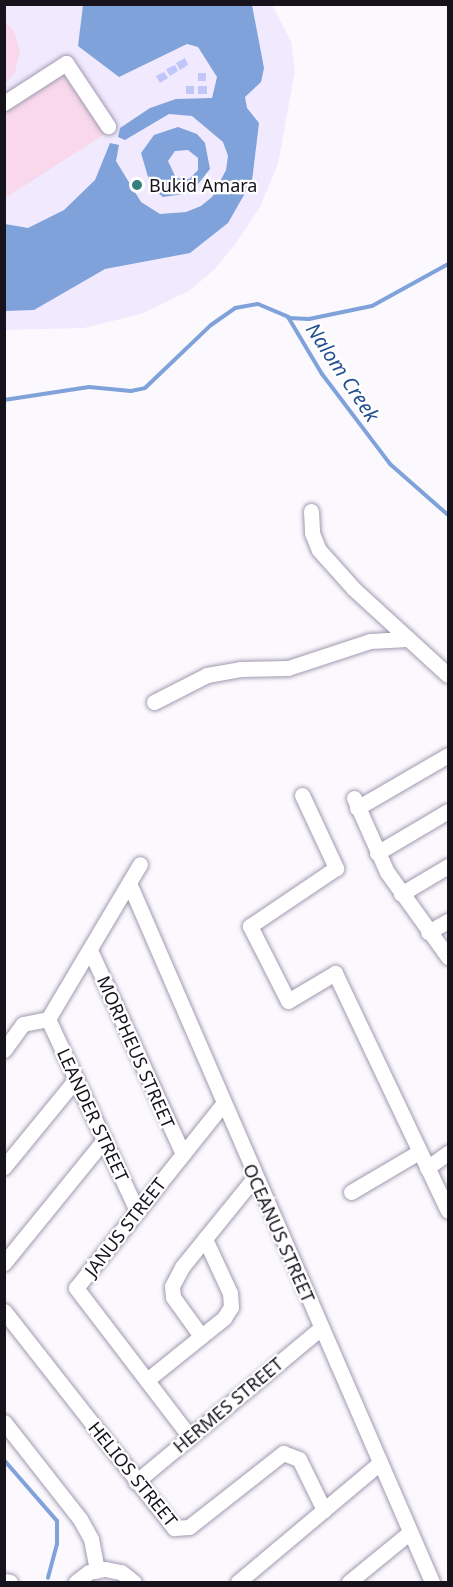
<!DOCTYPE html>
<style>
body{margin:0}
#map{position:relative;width:453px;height:1587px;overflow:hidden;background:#fbf9fe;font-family:"Noto Sans",sans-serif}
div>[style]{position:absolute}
.built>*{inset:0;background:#f1eafe}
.green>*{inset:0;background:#f8d8ea}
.water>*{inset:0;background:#7fa2da}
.stream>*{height:4px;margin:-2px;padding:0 2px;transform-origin:2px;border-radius:2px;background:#7fa2da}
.building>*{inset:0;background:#c1c6fa;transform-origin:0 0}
.roads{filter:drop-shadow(0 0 2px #a199b0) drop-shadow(0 0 2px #a199b0)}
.minor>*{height:15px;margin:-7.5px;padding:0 7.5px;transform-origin:7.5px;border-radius:7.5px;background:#fff}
.dots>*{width:16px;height:16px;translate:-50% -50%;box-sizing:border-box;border:3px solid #fff;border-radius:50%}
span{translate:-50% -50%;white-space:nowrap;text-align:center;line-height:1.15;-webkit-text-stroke:4.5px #fff;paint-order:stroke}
.poi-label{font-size:18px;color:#17131c}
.left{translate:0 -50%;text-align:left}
.street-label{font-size:18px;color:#17131c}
.water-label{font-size:20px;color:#234e91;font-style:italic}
.frame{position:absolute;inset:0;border:6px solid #17131c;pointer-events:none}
</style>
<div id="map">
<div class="built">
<div style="clip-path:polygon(4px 5px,272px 5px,291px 41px,295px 71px,278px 164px,260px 207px,236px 243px,215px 269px,189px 291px,141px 314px,84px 328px,5px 330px)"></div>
</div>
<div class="green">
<div style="clip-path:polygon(4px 21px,14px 31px,20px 51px,15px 72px,5px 84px)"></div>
<div style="clip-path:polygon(67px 68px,108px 132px,5px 198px,5px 108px)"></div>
</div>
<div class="water">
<div style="clip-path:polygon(83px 5px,252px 5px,264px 68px,261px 82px,245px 97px,247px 108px,259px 123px,252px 181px,228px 223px,190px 253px,105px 269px,34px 310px,5px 311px,5px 224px,28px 228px,64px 210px,95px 180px,110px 143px,119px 145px,116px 161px,141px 202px,160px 214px,186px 212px,201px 206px,212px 197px,226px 170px,228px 156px,223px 142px,192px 116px,169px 114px,125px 140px,118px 137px,120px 128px,150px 108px,176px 99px,212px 98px,217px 77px,198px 47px,187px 44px,119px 77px,78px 46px)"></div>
<div style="clip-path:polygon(evenodd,178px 127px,197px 134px,205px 143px,210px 169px,191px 193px,163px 197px,151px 187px,141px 153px,154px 135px,178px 127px,188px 150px,198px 158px,198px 170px,189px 179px,176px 178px,168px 161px,175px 151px,188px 150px)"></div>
</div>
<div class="stream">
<div style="left:289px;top:318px;width:20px;rotate:3deg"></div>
<div style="left:309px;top:319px;width:64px;rotate:-11.7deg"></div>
<div style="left:372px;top:306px;width:87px;rotate:-28.9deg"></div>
<div style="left:4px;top:400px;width:86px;rotate:-8.7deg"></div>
<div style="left:89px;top:387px;width:42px;rotate:5.4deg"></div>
<div style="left:131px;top:391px;width:14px;rotate:-12deg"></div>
<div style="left:145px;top:388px;width:91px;rotate:-43.7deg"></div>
<div style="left:211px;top:325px;width:29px;rotate:-35deg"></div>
<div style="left:235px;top:308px;width:23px;rotate:-10deg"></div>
<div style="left:258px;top:304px;width:33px;rotate:23deg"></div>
<div style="left:288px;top:317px;width:66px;rotate:59.2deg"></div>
<div style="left:322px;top:374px;width:113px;rotate:52.9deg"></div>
<div style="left:390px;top:464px;width:77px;rotate:41.3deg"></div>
<div style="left:4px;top:1460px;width:81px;rotate:49deg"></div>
<div style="left:57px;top:1521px;width:23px;rotate:90deg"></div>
<div style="left:57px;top:1544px;width:35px;rotate:105deg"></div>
</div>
<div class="building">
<div style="clip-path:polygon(185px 58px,188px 65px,180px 70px,176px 63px)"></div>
<div style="clip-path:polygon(175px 65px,178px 71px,170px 76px,166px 69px)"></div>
<div style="clip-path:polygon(164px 72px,168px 78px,160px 83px,156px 76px)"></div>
<div style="left:198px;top:73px;width:8px;height:8px"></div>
<div style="left:186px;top:86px;width:8px;height:8px"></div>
<div style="left:198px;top:86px;width:9px;height:8px"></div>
</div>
<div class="roads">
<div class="minor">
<div style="left:4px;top:103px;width:74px;rotate:-32.8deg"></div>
<div style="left:66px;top:63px;width:76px;rotate:56.3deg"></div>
<div style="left:311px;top:511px;width:22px;rotate:87deg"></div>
<div style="left:312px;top:533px;width:18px;rotate:68deg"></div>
<div style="left:319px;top:550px;width:52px;rotate:48.1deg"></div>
<div style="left:354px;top:589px;width:127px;rotate:42.5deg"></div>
<div style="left:154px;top:702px;width:59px;rotate:-27deg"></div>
<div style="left:207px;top:675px;width:35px;rotate:-10deg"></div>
<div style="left:241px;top:669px;width:47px;rotate:-1.2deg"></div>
<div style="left:288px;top:668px;width:86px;rotate:-18.2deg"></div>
<div style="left:370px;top:641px;width:37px;rotate:-3deg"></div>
<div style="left:302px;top:795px;width:81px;rotate:65deg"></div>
<div style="left:336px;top:868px;width:104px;rotate:146deg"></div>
<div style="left:250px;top:926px;width:84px;rotate:63.1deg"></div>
<div style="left:288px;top:1001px;width:55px;rotate:-30.8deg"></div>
<div style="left:335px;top:973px;width:263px;rotate:64.6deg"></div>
<div style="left:354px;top:798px;width:81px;rotate:66deg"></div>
<div style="left:387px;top:872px;width:105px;rotate:54.3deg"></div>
<div style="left:357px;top:808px;width:105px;rotate:-30.2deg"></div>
<div style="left:377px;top:853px;width:82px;rotate:-30.6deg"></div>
<div style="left:129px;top:883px;width:762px;rotate:66.56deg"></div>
<div style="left:401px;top:894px;width:55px;rotate:-30.8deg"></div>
<div style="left:428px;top:932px;width:23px;rotate:-29deg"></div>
<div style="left:90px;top:950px;width:224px;rotate:65.5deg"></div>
<div style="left:48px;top:1019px;width:212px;rotate:65.1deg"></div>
<div style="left:48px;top:1019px;width:180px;rotate:-59.3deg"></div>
<div style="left:4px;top:1050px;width:32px;rotate:-54deg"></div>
<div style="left:23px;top:1024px;width:25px;rotate:-11deg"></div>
<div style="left:4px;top:1167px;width:114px;rotate:-50.7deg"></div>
<div style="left:427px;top:1168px;width:26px;rotate:-36deg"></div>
<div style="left:351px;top:1192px;width:79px;rotate:-30.5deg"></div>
<div style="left:4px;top:1263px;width:159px;rotate:-50.9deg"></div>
<div style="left:4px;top:1311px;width:276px;rotate:51.9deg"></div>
<div style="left:174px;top:1528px;width:15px;rotate:-4deg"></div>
<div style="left:189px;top:1527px;width:120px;rotate:-38.2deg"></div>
<div style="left:283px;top:1453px;width:17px;rotate:21deg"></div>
<div style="left:299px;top:1459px;width:57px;rotate:63.9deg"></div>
<div style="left:201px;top:1336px;width:48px;rotate:-125.7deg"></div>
<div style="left:173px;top:1297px;width:11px;rotate:-95deg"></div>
<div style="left:172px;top:1286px;width:21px;rotate:-62deg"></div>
<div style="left:182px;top:1267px;width:116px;rotate:-51deg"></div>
<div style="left:147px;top:1380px;width:99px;rotate:-38.8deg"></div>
<div style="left:224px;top:1318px;width:13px;rotate:-58deg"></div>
<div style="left:231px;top:1307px;width:14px;rotate:-94deg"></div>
<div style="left:230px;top:1293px;width:60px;rotate:-114.8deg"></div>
<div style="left:4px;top:1422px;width:123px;rotate:51.9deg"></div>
<div style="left:80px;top:1519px;width:23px;rotate:61deg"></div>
<div style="left:91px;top:1539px;width:32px;rotate:79deg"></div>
<div style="left:190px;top:1437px;width:188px;rotate:-127.4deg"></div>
<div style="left:76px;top:1288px;width:236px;rotate:-51.4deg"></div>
<div style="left:136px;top:1482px;width:241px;rotate:-39.8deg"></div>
<div style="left:4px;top:1581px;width:6px;rotate:9deg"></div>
<div style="left:76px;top:1582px;width:16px;rotate:-38deg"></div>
<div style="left:89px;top:1572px;width:16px;rotate:-11deg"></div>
<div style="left:105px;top:1569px;width:16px;rotate:11deg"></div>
<div style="left:121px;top:1572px;width:16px;rotate:38deg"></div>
<div style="left:238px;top:1582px;width:185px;rotate:-40deg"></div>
<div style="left:349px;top:1582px;width:79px;rotate:-39.3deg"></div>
</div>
</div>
<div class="dots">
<div style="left:137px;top:185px;background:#367f7f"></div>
</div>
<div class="poi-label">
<span class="left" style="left:149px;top:185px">Bukid Amara</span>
</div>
<div class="street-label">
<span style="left:136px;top:1052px;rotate:66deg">MORPHEUS STREET</span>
<span style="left:93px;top:1115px;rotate:65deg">LEANDER STREET</span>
<span style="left:125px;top:1227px;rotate:-52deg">JANUS STREET</span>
<span style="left:279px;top:1233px;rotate:66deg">OCEANUS STREET</span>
<span style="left:228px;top:1405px;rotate:-40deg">HERMES STREET</span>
<span style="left:133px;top:1474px;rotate:51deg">HELIOS STREET</span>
</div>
<div class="water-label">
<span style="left:343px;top:372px;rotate:56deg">Nalom Creek</span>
</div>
<div class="frame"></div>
</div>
